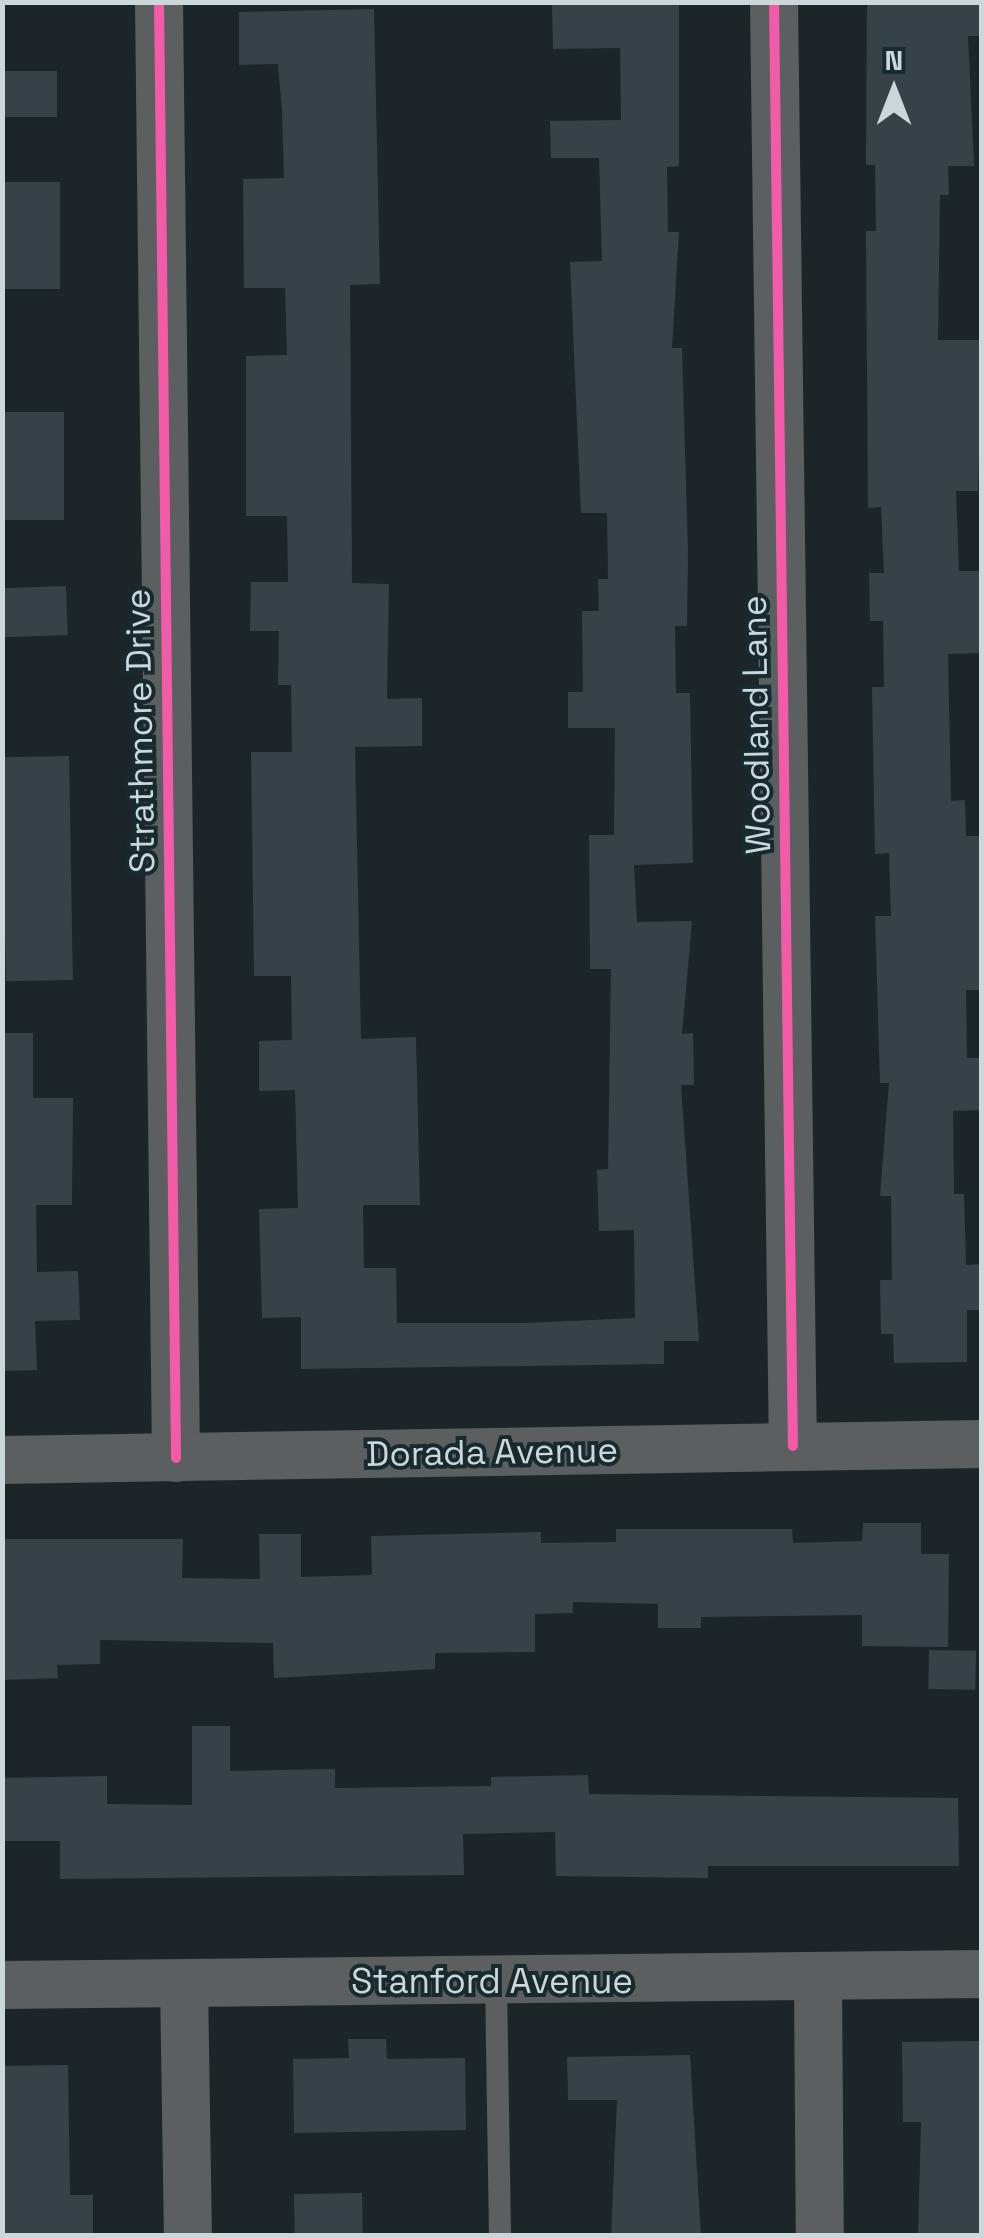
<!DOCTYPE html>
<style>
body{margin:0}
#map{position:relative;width:984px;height:2238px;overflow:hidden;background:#1c2629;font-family:"Space Grotesk",sans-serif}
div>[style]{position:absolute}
.building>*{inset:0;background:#364246;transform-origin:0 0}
.service>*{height:22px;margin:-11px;padding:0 11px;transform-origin:11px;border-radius:11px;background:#5b5f5f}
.minor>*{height:48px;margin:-24px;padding:0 24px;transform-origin:24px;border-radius:24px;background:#5b5f5f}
.cycleway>*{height:10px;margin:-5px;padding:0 5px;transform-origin:5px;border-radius:5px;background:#f35aa7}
span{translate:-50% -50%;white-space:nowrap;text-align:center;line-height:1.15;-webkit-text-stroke:8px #172a2e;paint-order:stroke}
.street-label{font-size:35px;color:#ccd7da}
.frame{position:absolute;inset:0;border:5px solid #ccd7da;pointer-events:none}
.north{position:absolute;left:844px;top:40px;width:100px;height:100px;-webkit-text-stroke:8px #172a2e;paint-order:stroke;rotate:0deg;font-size:28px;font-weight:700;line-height:40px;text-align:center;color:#ccd7da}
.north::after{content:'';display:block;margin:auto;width:35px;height:45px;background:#ccd7da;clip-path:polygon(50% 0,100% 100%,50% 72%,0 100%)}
</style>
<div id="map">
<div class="building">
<div style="clip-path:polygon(867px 2px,982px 2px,982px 36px,968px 36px,974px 166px,948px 166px,949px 195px,940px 195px,938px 340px,982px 340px,978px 491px,956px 491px,959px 571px,982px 571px,981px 653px,948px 654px,951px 801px,965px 800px,966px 836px,979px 836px,982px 990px,966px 990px,967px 1058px,982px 1058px,982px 1110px,953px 1111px,954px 1194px,964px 1194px,966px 1265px,982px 1264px,982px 1310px,967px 1310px,967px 1362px,894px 1363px,893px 1334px,881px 1334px,880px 1280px,892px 1280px,891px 1196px,880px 1196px,889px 1083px,880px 1083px,875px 916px,891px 916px,889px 853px,875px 854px,872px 687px,884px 687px,883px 621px,870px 621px,869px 573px,884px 573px,881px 507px,868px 508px,866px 231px,876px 231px,875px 165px,866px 165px)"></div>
<div style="clip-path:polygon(679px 4px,679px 166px,667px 167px,668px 232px,679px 232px,672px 348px,682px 348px,688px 552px,687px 626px,675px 626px,676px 693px,690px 693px,693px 863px,634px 865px,637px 922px,692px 921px,682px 1034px,693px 1033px,694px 1085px,681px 1085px,699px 1341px,664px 1341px,664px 1364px,301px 1369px,301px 1317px,262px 1318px,259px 1209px,298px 1208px,295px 1090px,259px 1091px,259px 1041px,292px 1040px,291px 976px,254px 976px,251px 752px,292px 752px,291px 685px,278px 685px,279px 631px,250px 631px,251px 582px,288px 582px,287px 516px,246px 516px,246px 356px,287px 355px,285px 288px,244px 288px,243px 179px,284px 178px,282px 110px,278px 64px,239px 65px,239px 12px,374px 9px,380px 284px,350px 285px,352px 583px,389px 584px,387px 699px,422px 698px,422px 746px,355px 747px,361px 1039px,416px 1037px,420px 1205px,363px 1205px,364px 1268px,396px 1268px,397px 1323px,525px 1323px,635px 1318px,634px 1230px,599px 1231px,597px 1170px,608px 1169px,611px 969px,590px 969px,589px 835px,614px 835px,615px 728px,568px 728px,568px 692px,583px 692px,582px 611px,599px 611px,598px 579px,608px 579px,607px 513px,581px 513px,570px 262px,602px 261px,599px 158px,551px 158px,550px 121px,621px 120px,620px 48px,553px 49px,552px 5px)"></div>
<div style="left:2px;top:71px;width:55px;height:46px"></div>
<div style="left:2px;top:182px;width:58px;height:107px"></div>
<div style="left:2px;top:412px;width:62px;height:108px"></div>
<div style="left:66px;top:586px;width:49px;height:64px;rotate:88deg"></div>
<div style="left:69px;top:756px;width:224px;height:67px;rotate:89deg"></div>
<div style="clip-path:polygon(2px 1033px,33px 1033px,33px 1098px,73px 1098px,72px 1205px,36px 1205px,37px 1272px,78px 1271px,80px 1320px,35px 1321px,37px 1370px,2px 1371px)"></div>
<div style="clip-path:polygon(863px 1523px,921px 1523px,921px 1554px,949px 1554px,948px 1647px,862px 1646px,862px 1615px,701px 1617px,701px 1628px,658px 1628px,658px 1604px,573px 1602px,573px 1613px,535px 1614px,535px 1652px,435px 1653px,435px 1669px,274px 1678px,273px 1643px,100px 1640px,100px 1664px,57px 1665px,58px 1678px,2px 1680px,2px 1539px,183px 1539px,182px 1578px,260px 1579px,259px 1534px,301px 1534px,301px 1577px,372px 1575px,371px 1536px,541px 1532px,541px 1543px,616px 1542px,616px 1529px,792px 1529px,793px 1543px,862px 1541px)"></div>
<div style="left:929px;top:1650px;width:47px;height:39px;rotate:1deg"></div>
<div style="clip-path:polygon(192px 1726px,230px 1726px,230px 1771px,335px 1769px,335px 1788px,491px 1786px,491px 1777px,588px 1775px,589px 1794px,958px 1798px,959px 1866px,708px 1866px,708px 1878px,556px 1876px,555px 1832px,463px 1834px,464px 1875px,60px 1879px,60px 1841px,2px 1841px,2px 1778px,107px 1776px,107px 1804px,192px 1805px)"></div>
<div style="clip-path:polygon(348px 2039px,386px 2039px,387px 2059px,465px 2058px,466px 2130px,294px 2133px,293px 2059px,349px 2058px)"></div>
<div style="clip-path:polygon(982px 2041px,982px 2236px,918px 2236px,921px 2122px,903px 2122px,902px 2042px)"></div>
<div style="clip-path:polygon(690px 2055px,701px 2236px,611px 2236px,617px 2100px,568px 2100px,567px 2057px)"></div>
<div style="clip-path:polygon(68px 2065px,70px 2195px,93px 2195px,93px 2236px,2px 2236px,2px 2066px)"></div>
<div style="left:362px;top:2193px;width:43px;height:68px;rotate:89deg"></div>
</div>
<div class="service">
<div style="left:496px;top:1981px;width:255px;rotate:89.1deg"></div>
</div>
<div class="minor">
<div style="left:159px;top:2px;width:1456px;rotate:89.33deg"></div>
<div style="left:774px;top:2px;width:1444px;rotate:89.25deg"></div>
<div style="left:2px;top:1460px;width:980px;rotate:-0.94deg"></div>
<div style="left:818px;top:1978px;width:258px;rotate:89.6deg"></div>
<div style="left:184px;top:1984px;width:252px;rotate:89.1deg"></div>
<div style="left:2px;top:1985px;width:980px;rotate:-0.64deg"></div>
</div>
<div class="cycleway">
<div style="left:159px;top:2px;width:1456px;rotate:89.33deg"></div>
<div style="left:774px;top:2px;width:1444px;rotate:89.25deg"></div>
</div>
<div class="street-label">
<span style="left:756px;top:725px;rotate:-91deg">Woodland Lane</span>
<span style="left:140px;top:731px;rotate:-91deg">Strathmore Drive</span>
<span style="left:492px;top:1452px;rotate:-1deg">Dorada Avenue</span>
<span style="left:492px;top:1981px">Stanford Avenue</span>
</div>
<div class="frame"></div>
<div class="north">N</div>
</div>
